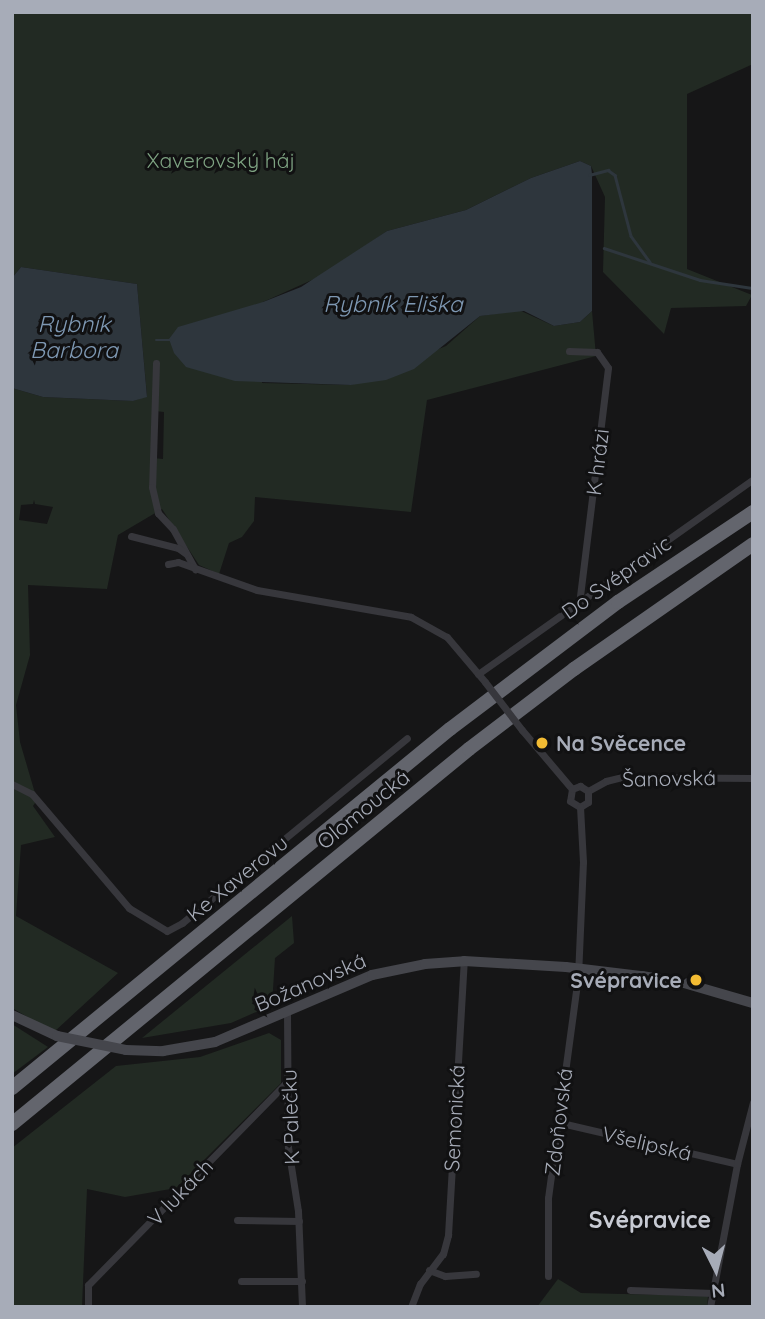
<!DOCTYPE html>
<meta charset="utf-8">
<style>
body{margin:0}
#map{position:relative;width:765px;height:1319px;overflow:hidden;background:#161617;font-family:Quicksand,sans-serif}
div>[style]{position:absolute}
.green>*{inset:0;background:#222a23}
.water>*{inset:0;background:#2e363d}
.stream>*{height:2.5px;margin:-1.25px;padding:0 1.25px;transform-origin:1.25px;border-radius:1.25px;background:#2e363d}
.street>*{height:7px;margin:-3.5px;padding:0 3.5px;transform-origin:3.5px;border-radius:3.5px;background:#37373c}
.secondary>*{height:10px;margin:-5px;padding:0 5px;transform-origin:5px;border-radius:5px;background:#45464c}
.highway>*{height:14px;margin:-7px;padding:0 7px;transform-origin:7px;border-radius:7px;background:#63656d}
.street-bridge>*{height:7px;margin:-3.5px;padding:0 3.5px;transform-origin:3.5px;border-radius:3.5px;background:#37373c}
.secondary-bridge>*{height:10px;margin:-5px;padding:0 5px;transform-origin:5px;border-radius:5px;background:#45464c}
.dots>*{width:19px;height:19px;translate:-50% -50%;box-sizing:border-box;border:4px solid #111112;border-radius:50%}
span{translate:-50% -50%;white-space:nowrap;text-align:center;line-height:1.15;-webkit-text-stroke:6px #111112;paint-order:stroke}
.park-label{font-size:21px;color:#7ea382}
.street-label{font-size:21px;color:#a7acb8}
.poi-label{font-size:21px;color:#a7acb8;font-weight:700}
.left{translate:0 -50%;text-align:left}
.right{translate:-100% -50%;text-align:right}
.water-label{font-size:23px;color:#7e98b3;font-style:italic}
.neighbourhood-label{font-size:23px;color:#c8cbd4;font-weight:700}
.frame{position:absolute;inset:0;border:14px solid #a7acb8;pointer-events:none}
.north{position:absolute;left:681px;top:1235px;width:70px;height:70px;-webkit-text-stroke:5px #111112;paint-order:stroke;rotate:174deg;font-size:19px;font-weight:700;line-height:28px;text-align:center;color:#a7acb8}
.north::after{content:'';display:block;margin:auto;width:24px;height:32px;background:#a7acb8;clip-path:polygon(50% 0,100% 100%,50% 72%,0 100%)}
</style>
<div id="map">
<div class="green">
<div style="clip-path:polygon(evenodd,12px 12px,753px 12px,753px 64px,687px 94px,687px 269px,752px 295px,746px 306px,671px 308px,664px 334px,603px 272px,605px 197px,591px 166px,580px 161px,531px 178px,466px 210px,387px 231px,323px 275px,263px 302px,262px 383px,351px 385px,446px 346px,480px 316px,519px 310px,554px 326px,580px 322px,592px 311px,596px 356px,427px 400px,411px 512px,255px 497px,254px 521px,242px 537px,229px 543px,219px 574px,199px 565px,162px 509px,118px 535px,107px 589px,28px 585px,30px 655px,16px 705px,20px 742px,37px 800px,33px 806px,55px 837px,21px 845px,16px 916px,118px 973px,54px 1032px,12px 1008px,12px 388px,43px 397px,133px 401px,147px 396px,137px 284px,21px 267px,12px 278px,12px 12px,155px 411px,164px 412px,163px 459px,153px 458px,155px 411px,12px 12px,34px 500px,35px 504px,53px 507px,47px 524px,19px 520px,21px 505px,33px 504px,34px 500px)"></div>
<div style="clip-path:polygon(292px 916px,294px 943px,275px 958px,272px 1005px,231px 1023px,142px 1038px)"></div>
<div style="clip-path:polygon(12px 1024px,48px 1047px,12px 1074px)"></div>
<div style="clip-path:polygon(269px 1033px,281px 1040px,281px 1083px,176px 1188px,125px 1197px,87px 1189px,82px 1307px,12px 1307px,12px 1148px,116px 1066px,200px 1057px)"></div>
<div style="clip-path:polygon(558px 1279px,581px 1293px,708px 1296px,707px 1307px,537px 1307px)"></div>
</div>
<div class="water">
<div style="clip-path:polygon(580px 161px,591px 166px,592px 174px,592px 311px,580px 322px,554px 326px,524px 311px,480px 316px,414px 369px,386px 380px,351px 385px,235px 381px,186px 367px,174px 353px,169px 339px,178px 327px,263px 302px,301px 287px,387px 231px,466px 210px,531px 178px)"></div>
<div style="clip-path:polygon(21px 267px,137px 284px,147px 397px,133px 401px,43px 397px,12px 388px,12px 278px)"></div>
</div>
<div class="stream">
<div style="left:589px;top:175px;width:20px;rotate:-15deg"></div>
<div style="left:608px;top:170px;width:9px;rotate:36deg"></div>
<div style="left:615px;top:175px;width:63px;rotate:75.3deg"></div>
<div style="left:631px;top:236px;width:32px;rotate:54deg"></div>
<div style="left:604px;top:248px;width:101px;rotate:18.4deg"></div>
<div style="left:700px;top:280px;width:54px;rotate:8.6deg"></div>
<div style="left:156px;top:340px;width:14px"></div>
<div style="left:12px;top:623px;width:33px;rotate:90deg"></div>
</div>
<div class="street">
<div style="left:569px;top:351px;width:28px;rotate:2deg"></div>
<div style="left:597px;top:352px;width:19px;rotate:55deg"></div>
<div style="left:608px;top:368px;width:237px;rotate:97deg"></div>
<div style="left:156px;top:363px;width:124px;rotate:91.8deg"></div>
<div style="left:152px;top:487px;width:27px;rotate:77deg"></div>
<div style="left:158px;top:513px;width:22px;rotate:47deg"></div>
<div style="left:173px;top:529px;width:46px;rotate:61.2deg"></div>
<div style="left:131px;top:536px;width:49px;rotate:14.3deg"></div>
<div style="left:178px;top:548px;width:9px;rotate:36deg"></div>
<div style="left:168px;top:564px;width:10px;rotate:-11deg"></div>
<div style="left:178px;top:562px;width:84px;rotate:19.5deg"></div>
<div style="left:257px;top:590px;width:156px;rotate:9.9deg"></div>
<div style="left:411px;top:617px;width:41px;rotate:29.1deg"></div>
<div style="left:447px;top:637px;width:59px;rotate:49.8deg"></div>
<div style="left:478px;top:674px;width:337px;rotate:-35.3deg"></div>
<div style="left:522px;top:730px;width:77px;rotate:49.7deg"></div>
<div style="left:12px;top:784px;width:22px;rotate:27deg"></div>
<div style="left:32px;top:794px;width:150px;rotate:49.6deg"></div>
<div style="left:129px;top:908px;width:44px;rotate:31.2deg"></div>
<div style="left:167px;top:931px;width:17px;rotate:-28deg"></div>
<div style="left:182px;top:923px;width:291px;rotate:-39.4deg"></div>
<div style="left:572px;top:789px;width:12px;rotate:99deg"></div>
<div style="left:570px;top:801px;width:12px;rotate:31deg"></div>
<div style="left:572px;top:789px;width:9px;rotate:-21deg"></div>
<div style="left:580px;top:786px;width:9px;rotate:32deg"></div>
<div style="left:588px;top:791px;width:21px;rotate:-29deg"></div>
<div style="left:606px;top:781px;width:16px;rotate:-14deg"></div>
<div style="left:622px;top:777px;width:131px;rotate:0.4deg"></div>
<div style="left:580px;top:807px;width:9px;rotate:-32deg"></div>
<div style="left:588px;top:802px;width:11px;rotate:-90deg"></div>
<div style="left:287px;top:1012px;width:135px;rotate:89.6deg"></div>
<div style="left:288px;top:1147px;width:65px;rotate:81.1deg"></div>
<div style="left:298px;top:1211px;width:96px;rotate:87.6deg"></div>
<div style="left:557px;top:1122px;width:185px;rotate:13.1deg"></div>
<div style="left:237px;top:1220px;width:62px;rotate:0.9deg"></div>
<div style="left:429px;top:1270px;width:17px;rotate:21deg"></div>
<div style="left:445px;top:1276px;width:31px;rotate:-4deg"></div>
<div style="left:548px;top:1276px;width:78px;rotate:-90deg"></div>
<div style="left:548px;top:1198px;width:224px;rotate:-82.3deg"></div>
<div style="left:578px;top:976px;width:114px;rotate:-87.5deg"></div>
<div style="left:583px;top:862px;width:55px;rotate:-93.1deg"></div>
<div style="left:241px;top:1281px;width:61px"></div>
<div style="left:630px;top:1290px;width:83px;rotate:2.1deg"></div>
<div style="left:88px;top:1307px;width:22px;rotate:-90deg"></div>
<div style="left:88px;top:1285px;width:283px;rotate:-45.6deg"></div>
<div style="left:411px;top:1307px;width:25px;rotate:-69deg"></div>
<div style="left:420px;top:1284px;width:38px;rotate:-53deg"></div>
<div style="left:443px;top:1254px;width:20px;rotate:-75deg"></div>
<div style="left:448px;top:1235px;width:274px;rotate:-86.7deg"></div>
<div style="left:710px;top:1307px;width:146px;rotate:-79.3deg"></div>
<div style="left:737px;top:1164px;width:64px;rotate:-75.5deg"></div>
</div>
<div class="secondary">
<div style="left:12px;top:1015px;width:50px;rotate:25deg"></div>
<div style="left:126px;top:1050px;width:37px;rotate:2deg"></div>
<div style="left:163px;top:1051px;width:53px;rotate:-9.8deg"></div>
<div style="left:215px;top:1042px;width:171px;rotate:-23.1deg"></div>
<div style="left:372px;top:975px;width:54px;rotate:-11.7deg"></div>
<div style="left:425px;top:964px;width:39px;rotate:-4deg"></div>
<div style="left:464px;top:961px;width:102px;rotate:3.4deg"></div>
<div style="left:566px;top:967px;width:77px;rotate:6.8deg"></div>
<div style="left:642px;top:976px;width:43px;rotate:9.5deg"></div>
<div style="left:684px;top:983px;width:72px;rotate:16.2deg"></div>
</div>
<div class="highway">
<div style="left:12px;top:1088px;width:566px;rotate:-39.34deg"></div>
<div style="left:450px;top:729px;width:211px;rotate:-37.1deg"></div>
<div style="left:618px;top:602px;width:162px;rotate:-33.7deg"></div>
<div style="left:12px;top:1124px;width:591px;rotate:-39.37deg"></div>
<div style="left:469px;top:749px;width:132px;rotate:-37.3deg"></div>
<div style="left:574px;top:669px;width:218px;rotate:-34.9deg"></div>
</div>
<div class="street-bridge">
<div style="left:485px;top:682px;width:61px;rotate:52.4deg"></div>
</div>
<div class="secondary-bridge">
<div style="left:57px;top:1036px;width:70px;rotate:11.5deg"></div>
</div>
<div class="dots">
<div style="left:542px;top:743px;background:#f2bb33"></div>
<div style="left:696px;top:980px;background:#f2bb33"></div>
</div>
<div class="park-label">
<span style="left:221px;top:160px">Xaverovský háj</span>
</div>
<div class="street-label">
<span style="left:597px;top:462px;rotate:-83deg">K hrázi</span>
<span style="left:616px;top:577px;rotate:-35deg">Do Svépravic</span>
<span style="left:669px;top:778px;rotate:-1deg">Šanovská</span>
<span style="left:363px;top:809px;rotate:-39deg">Olomoucká</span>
<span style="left:237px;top:878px;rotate:-39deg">Ke Xaverovu</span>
<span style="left:310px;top:982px;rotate:-23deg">Božanovská</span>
<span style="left:290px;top:1117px;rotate:-92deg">K Palečku</span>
<span style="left:454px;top:1118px;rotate:-87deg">Semonická</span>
<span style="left:558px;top:1122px;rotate:-83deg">Zdoňovská</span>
<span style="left:647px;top:1143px;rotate:13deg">Všelipská</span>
<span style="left:180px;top:1192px;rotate:-46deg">V lukách</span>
</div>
<div class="poi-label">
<span class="left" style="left:556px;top:743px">Na Svěcence</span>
<span class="right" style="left:682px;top:980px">Svépravice</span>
</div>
<div class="water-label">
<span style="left:393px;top:304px">Rybník Eliška</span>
<span style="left:74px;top:337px">Rybník<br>Barbora</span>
</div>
<div class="neighbourhood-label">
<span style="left:650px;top:1220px">Svépravice</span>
</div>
<div class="frame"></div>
<div class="north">N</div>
</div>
